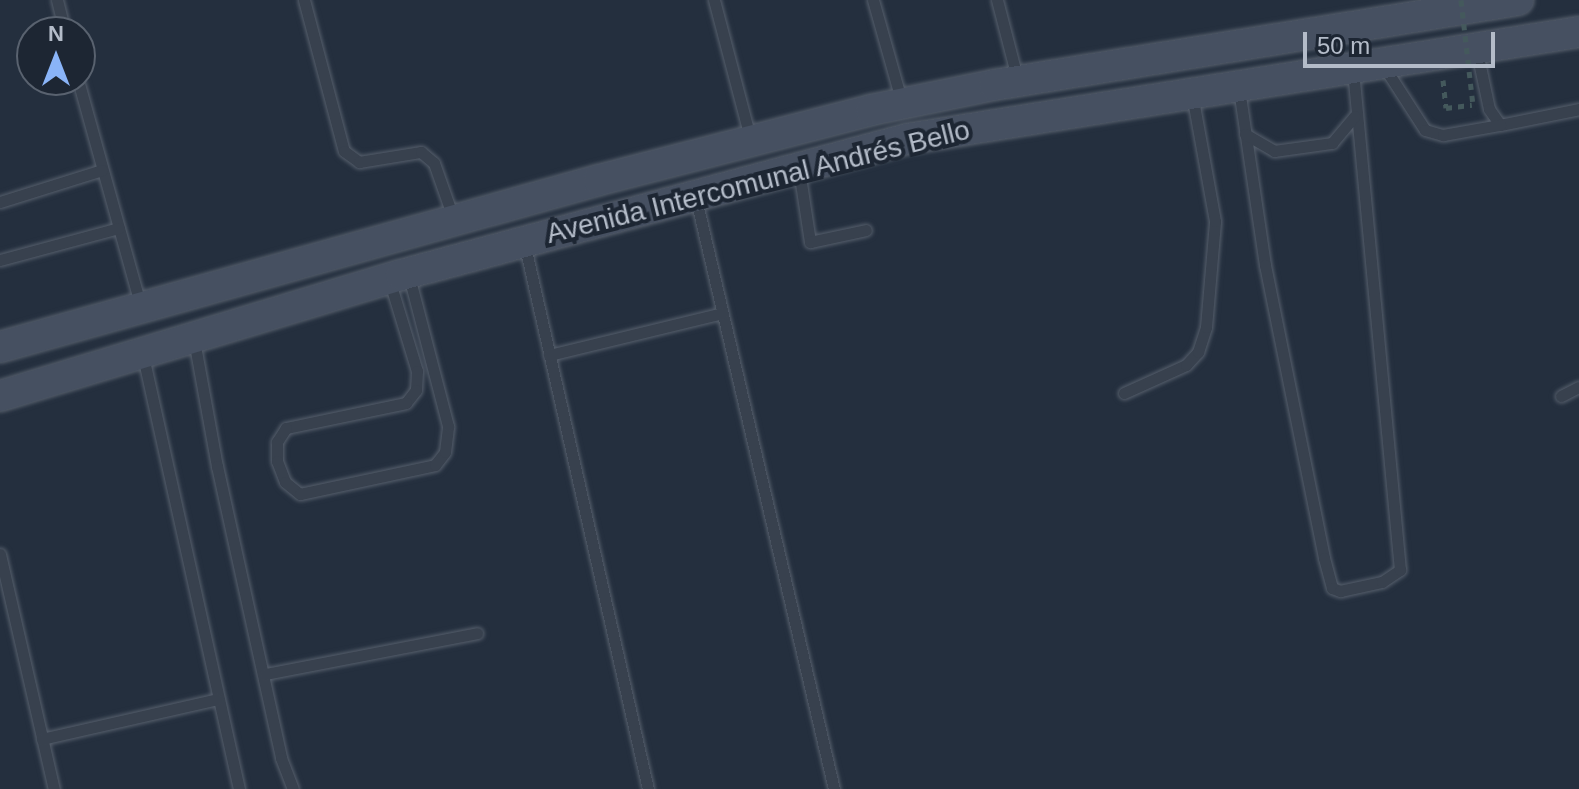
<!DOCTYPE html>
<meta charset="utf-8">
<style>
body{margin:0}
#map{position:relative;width:1579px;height:789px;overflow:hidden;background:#242f3e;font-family:Arial,sans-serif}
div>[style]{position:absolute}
.path>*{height:5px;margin-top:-2.5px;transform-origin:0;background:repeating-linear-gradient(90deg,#44595c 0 6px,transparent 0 12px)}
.roads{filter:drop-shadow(0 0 2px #565f6c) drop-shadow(0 0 2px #565f6c)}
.lane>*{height:11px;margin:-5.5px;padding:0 5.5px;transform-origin:5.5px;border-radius:5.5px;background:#38414e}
.secondary>*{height:30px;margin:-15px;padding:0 15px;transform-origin:15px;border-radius:15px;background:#465061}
.path-bridge>*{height:5px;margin-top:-2.5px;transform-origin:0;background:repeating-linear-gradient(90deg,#44595c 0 6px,transparent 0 12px)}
span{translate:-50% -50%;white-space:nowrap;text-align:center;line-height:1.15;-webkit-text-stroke:8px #1d2633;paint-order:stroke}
.street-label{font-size:28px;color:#b4bcc9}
.north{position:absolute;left:16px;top:16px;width:80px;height:80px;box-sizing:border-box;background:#1d2633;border:2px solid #59626f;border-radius:50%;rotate:0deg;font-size:22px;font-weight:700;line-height:32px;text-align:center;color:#b4bcc9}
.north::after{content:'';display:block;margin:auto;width:28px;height:36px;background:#8ab4f8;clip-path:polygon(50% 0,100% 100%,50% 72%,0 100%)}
.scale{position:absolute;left:1303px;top:32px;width:192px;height:36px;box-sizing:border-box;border:4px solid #b4bcc9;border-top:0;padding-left:10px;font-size:24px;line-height:28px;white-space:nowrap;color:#b4bcc9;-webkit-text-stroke:6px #1d2633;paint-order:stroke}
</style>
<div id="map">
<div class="path">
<div style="left:1443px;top:80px;width:28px;rotate:84deg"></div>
<div style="left:1446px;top:108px;width:26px;rotate:-7deg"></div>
</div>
<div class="roads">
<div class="lane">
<div style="left:57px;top:0;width:33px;rotate:76deg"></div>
<div style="left:304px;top:0;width:156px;rotate:75.2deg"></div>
<div style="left:344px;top:151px;width:19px;rotate:36deg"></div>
<div style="left:359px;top:162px;width:63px;rotate:-9.2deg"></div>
<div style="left:421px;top:152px;width:17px;rotate:40deg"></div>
<div style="left:434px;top:163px;width:60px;rotate:70.7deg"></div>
<div style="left:714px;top:0;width:146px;rotate:75.3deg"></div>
<div style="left:873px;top:0;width:107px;rotate:74.3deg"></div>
<div style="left:997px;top:0;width:84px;rotate:75.5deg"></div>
<div style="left:1477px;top:52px;width:58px;rotate:78.1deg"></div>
<div style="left:1489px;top:109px;width:19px;rotate:55deg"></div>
<div style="left:1500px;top:125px;width:81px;rotate:-11.4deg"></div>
<div style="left:1383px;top:65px;width:77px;rotate:57.1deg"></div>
<div style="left:1425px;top:130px;width:19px;rotate:16deg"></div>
<div style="left:1443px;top:135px;width:58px;rotate:-10deg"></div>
<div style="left:78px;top:80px;width:236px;rotate:74.5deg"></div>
<div style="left:1239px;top:89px;width:178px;rotate:81.6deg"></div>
<div style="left:1265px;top:265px;width:299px;rotate:78.6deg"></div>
<div style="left:1324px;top:558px;width:31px;rotate:75deg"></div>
<div style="left:1332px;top:588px;width:9px;rotate:21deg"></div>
<div style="left:1340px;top:591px;width:43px;rotate:-12.1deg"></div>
<div style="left:1382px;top:582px;width:22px;rotate:-34deg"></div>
<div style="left:1400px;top:570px;width:502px;rotate:-95.37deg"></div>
<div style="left:1245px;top:134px;width:34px;rotate:30deg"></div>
<div style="left:1274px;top:151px;width:59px;rotate:-7.9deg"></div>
<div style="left:1332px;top:143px;width:35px;rotate:-50deg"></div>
<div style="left:799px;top:170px;width:73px;rotate:81.3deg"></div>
<div style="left:810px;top:242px;width:57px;rotate:-12.1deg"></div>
<div style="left:696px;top:199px;width:606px;rotate:76.84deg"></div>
<div style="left:0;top:202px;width:107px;rotate:-17.4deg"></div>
<div style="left:524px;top:242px;width:561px;rotate:77.23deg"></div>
<div style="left:0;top:260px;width:123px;rotate:-15.1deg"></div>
<div style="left:389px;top:279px;width:96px;rotate:73.1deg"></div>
<div style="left:417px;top:371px;width:19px;rotate:93deg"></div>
<div style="left:416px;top:390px;width:16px;rotate:128deg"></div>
<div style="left:406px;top:403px;width:123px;rotate:168.2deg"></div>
<div style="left:286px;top:428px;width:17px;rotate:123deg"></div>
<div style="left:277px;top:442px;width:19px;rotate:90deg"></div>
<div style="left:277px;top:461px;width:22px;rotate:69deg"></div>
<div style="left:285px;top:482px;width:19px;rotate:39deg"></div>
<div style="left:300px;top:494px;width:138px;rotate:-12.1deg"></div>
<div style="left:435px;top:465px;width:16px;rotate:-52deg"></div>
<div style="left:445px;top:452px;width:26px;rotate:-83deg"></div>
<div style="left:448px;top:426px;width:155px;rotate:-104.6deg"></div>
<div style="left:194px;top:340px;width:128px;rotate:79.7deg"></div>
<div style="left:217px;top:466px;width:299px;rotate:77.6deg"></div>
<div style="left:281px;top:758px;width:33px;rotate:69deg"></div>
<div style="left:549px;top:355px;width:178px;rotate:-13.6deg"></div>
<div style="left:143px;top:356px;width:444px;rotate:77.5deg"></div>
<div style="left:1124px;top:393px;width:68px;rotate:-24.3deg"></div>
<div style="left:1186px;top:365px;width:18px;rotate:-47deg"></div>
<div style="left:1198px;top:352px;width:26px;rotate:-72deg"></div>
<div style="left:1206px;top:327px;width:106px;rotate:-85.1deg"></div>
<div style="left:1215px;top:221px;width:129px;rotate:-100.3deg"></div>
<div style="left:1561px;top:396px;width:20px;rotate:-27deg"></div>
<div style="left:0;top:554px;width:241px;rotate:77.1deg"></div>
<div style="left:265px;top:674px;width:216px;rotate:-10.9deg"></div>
<div style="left:42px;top:739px;width:180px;rotate:-12.8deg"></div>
</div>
<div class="secondary">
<div style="left:0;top:347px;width:622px;rotate:-15.58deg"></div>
<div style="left:599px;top:180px;width:281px;rotate:-14.4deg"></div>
<div style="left:871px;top:110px;width:126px;rotate:-11.5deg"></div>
<div style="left:994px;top:85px;width:531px;rotate:-9.21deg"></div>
<div style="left:0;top:396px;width:419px;rotate:-16.8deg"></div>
<div style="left:401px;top:275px;width:524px;rotate:-15.04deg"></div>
<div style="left:907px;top:139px;width:680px;rotate:-9.05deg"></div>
</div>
</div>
<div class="path-bridge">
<div style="left:1461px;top:0;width:106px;rotate:83.5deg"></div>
</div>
<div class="street-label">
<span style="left:758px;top:182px;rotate:-14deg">Avenida Intercomunal Andrés Bello</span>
</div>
<div class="north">N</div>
<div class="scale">50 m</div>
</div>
